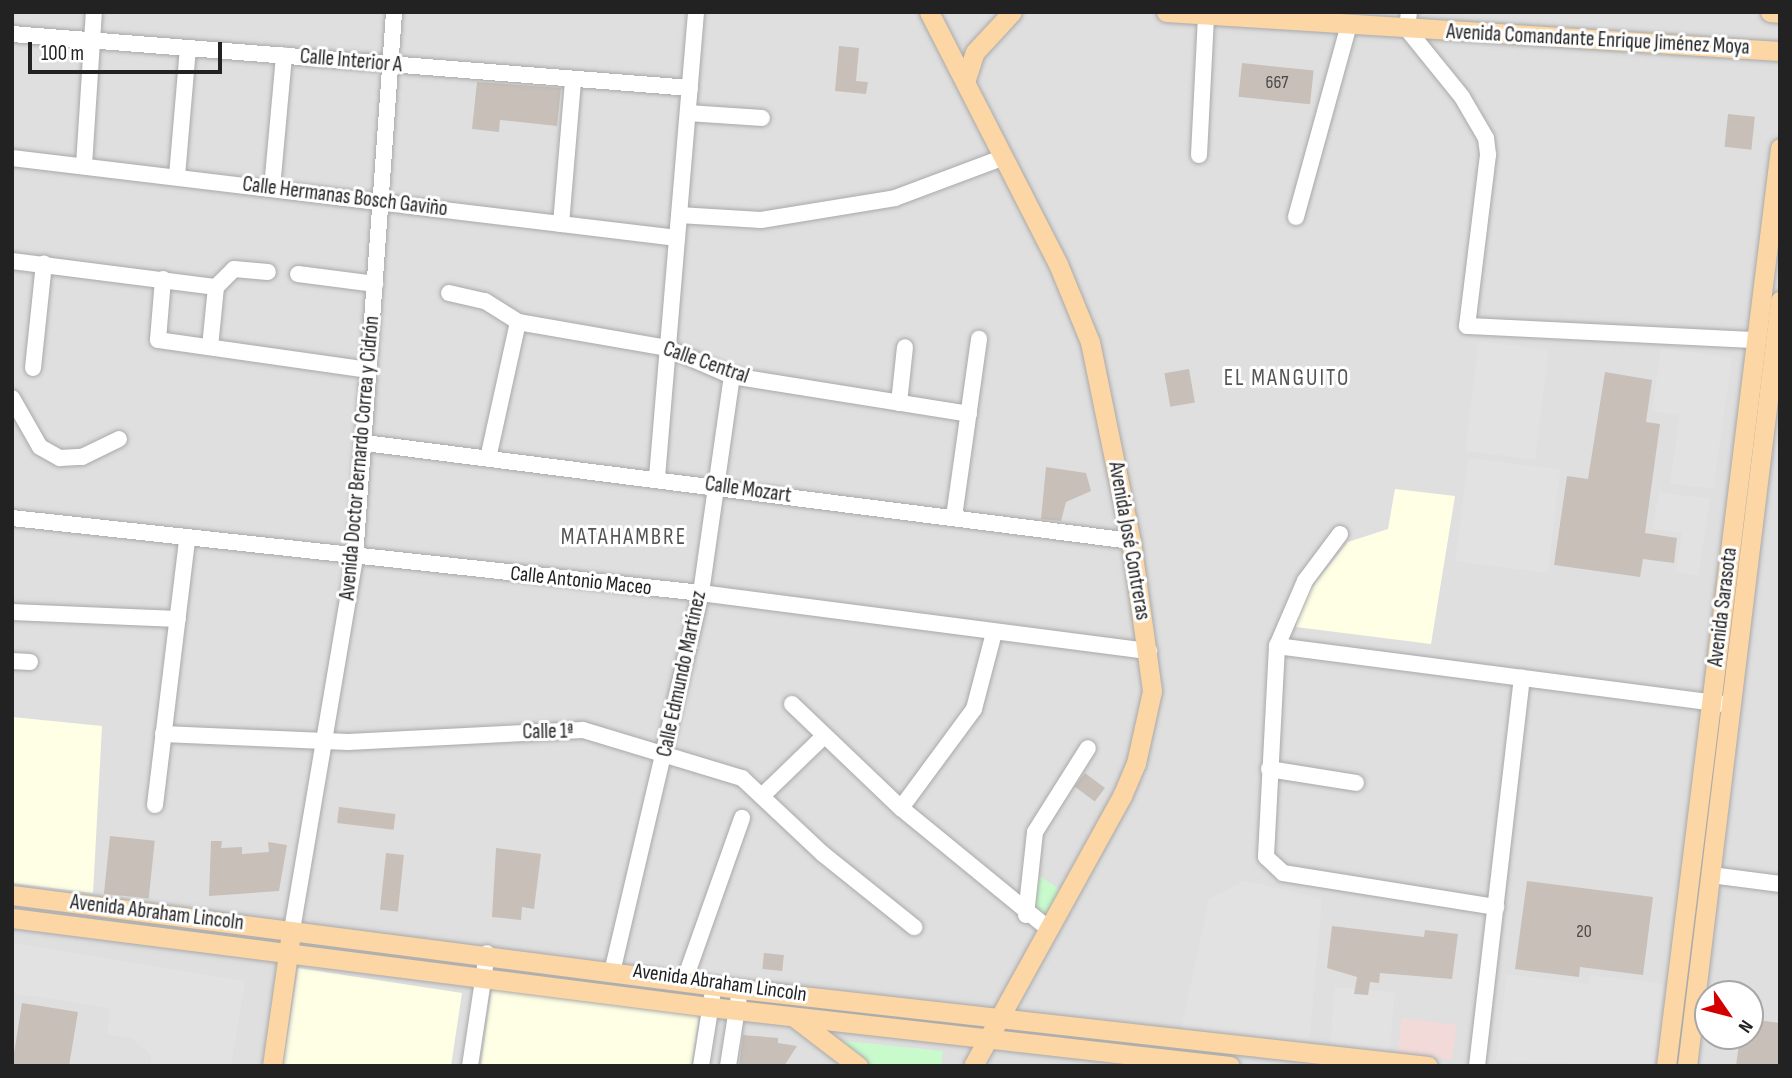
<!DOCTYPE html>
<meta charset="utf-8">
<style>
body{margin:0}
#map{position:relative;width:1792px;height:1078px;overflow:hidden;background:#f2efe9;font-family:"Sofia Sans Condensed",sans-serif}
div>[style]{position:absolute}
.residential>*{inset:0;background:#e0dfdf}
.commercial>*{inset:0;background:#f2dad9;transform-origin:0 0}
.education>*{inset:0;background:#ffffe5}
.park>*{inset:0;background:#c8facc}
.parking>*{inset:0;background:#e2e2e2;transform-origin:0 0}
.building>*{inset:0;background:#c7bfb8;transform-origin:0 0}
.roads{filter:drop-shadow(0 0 2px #a9a9a9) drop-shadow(0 0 2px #a9a9a9)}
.minor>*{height:16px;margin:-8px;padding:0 8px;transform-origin:8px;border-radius:8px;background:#fff}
.major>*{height:19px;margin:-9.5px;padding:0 9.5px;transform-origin:9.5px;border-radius:9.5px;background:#fcd6a4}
span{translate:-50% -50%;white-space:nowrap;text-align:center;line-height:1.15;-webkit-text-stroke:6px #fff;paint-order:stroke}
.number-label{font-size:18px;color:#4b4948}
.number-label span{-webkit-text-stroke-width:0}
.street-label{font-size:21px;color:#222}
.neighbourhood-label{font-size:23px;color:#555;letter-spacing:2px}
.frame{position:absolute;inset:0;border:14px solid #222;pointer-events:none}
.north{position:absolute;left:1694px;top:980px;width:70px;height:70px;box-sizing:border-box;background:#fff;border:2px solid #a7a7a7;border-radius:50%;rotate:125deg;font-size:19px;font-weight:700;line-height:28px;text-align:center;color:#222}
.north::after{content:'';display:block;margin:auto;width:24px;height:32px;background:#d40000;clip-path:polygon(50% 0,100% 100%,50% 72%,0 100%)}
.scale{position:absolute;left:28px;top:42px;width:194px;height:32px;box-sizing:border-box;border:4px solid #222;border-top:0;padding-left:9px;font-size:21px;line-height:24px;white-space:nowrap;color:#222;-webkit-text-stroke:5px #fff;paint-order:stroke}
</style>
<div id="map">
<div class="residential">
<div style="clip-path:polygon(evenodd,12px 12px,1780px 12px,1780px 1066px,12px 1066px,12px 12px,1708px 994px,1750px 994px,1750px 1036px,1708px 1036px,1708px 994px)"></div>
</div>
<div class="commercial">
<div style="left:1402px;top:1018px;width:55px;height:35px;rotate:7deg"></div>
</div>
<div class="education">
<div style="clip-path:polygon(1395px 489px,1455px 496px,1431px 644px,1296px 627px,1298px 605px,1348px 542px,1388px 529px)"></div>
<div style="clip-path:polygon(12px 717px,102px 726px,93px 893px,12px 883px)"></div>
<div style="clip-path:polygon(298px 968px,462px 993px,451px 1066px,283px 1064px)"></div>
<div style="clip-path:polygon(492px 989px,699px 1015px,691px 1066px,481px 1066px)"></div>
</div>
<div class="park">
<div style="clip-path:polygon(1036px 874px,1061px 890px,1044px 920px,1032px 913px)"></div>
<div style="clip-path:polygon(835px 1040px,943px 1051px,941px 1066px,866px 1066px)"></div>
</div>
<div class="parking">
<div style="left:1479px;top:341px;width:70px;height:111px;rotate:7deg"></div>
<div style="clip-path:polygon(1661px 348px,1732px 358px,1713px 489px,1670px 483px,1680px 416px,1652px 411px)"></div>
<div style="left:1468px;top:458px;width:93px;height:104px;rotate:7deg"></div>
<div style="clip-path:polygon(1659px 492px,1710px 499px,1698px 576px,1676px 572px,1682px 533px,1653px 529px)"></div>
<div style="clip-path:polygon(1244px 881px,1322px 898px,1309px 1046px,1181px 1031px,1209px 899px)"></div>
<div style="clip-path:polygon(12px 943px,245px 981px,231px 1066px,151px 1066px,150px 1054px,131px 1038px,107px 1034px,111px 1008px,12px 993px)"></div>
<div style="clip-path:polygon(1507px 974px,1589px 984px,1590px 975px,1664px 984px,1654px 1066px,1496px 1061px)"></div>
<div style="left:1335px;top:987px;width:60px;height:62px;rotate:5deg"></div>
</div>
<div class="building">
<div style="clip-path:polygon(839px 46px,859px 48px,856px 81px,868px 82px,866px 94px,835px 91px)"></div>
<div style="left:1242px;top:63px;width:72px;height:34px;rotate:6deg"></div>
<div style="clip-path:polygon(477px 82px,561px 88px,557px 126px,500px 120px,499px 132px,472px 129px)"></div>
<div style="left:1728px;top:114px;width:27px;height:33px;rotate:6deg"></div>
<div style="left:1189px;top:369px;width:34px;height:25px;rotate:80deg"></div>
<div style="clip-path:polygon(1605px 372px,1652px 380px,1646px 422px,1660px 424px,1645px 533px,1677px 538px,1674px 563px,1643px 559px,1640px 577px,1554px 565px,1567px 476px,1588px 479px)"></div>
<div style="clip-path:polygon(1046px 467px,1086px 473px,1091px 491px,1066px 502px,1061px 521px,1041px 519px)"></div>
<div style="left:1085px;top:773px;width:25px;height:17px;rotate:37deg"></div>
<div style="left:339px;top:807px;width:57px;height:16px;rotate:7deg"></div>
<div style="left:110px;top:836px;width:45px;height:58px;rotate:6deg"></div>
<div style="clip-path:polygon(211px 841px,222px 841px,221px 848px,242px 847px,242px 854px,269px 852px,268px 842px,287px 845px,279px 891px,209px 896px)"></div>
<div style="clip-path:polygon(496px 848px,541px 854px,534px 909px,522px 907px,521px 920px,492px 917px)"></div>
<div style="left:386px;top:853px;width:18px;height:57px;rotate:6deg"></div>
<div style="clip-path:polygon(1527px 881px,1653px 897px,1643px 975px,1580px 967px,1579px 977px,1515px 969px)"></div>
<div style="clip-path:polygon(1332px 926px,1424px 937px,1425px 930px,1458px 934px,1452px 979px,1380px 973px,1379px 983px,1370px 982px,1368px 995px,1354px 994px,1357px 977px,1327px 968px)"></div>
<div style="left:764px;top:953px;width:20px;height:16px;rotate:6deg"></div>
<div style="clip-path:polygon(22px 1003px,78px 1012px,69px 1066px,12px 1066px)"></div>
<div style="clip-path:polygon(1750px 1019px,1780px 1023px,1780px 1066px,1736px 1066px,1740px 1036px,1750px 1036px)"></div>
<div style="clip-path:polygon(743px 1035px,778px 1038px,778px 1043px,797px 1046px,784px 1066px,739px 1066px)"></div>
</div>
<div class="roads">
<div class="minor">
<div style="left:1409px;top:12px;width:17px;rotate:97deg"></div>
<div style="left:1407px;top:29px;width:87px;rotate:51deg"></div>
<div style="left:1462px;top:97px;width:48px;rotate:59.7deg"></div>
<div style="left:1486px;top:138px;width:17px;rotate:83deg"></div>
<div style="left:1488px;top:155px;width:172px;rotate:97deg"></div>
<div style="left:1467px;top:326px;width:288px;rotate:2.8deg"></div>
<div style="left:12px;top:34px;width:680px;rotate:4.55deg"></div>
<div style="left:688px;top:113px;width:74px;rotate:3.9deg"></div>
<div style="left:1199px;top:155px;width:140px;rotate:-87.1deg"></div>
<div style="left:12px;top:158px;width:670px;rotate:6.86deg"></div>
<div style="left:84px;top:165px;width:153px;rotate:-86.3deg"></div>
<div style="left:177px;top:176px;width:128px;rotate:-85.1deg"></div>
<div style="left:272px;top:188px;width:133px;rotate:-84.8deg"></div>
<div style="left:679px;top:215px;width:82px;rotate:3.5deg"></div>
<div style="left:761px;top:220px;width:136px;rotate:-9.3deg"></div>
<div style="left:895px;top:198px;width:114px;rotate:-20.5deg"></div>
<div style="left:1296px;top:217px;width:199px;rotate:-74.6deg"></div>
<div style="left:561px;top:224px;width:144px;rotate:-85.2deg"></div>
<div style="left:12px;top:261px;width:206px;rotate:7.3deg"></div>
<div style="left:298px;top:274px;width:78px;rotate:7.4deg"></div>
<div style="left:163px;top:279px;width:61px;rotate:94.7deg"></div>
<div style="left:158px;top:340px;width:212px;rotate:8.1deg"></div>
<div style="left:216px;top:287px;width:25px;rotate:-45deg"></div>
<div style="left:234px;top:269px;width:34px;rotate:5deg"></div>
<div style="left:449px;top:293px;width:37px;rotate:13deg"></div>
<div style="left:485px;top:301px;width:39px;rotate:32deg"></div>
<div style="left:518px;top:322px;width:151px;rotate:9.9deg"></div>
<div style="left:667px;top:348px;width:71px;rotate:23.3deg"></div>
<div style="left:732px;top:376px;width:240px;rotate:9.1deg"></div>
<div style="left:210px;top:347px;width:60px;rotate:-84.3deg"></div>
<div style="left:33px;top:368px;width:105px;rotate:-84deg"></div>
<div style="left:12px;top:398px;width:56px;rotate:60.3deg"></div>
<div style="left:40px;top:447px;width:23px;rotate:29deg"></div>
<div style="left:60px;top:458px;width:22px;rotate:-3deg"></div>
<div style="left:82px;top:457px;width:41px;rotate:-25.9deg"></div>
<div style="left:899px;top:403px;width:56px;rotate:-83.9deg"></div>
<div style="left:365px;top:443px;width:772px;rotate:7.29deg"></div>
<div style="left:489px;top:454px;width:135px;rotate:-77.6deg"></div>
<div style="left:657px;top:477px;width:467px;rotate:-85.2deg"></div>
<div style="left:954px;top:517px;width:180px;rotate:-82deg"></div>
<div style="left:12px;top:518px;width:693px;rotate:6.21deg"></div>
<div style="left:701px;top:593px;width:452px;rotate:7.4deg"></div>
<div style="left:1340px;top:534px;width:59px;rotate:126.7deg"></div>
<div style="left:1305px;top:581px;width:71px;rotate:113.3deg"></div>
<div style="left:1277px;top:646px;width:211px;rotate:93deg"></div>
<div style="left:1266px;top:857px;width:23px;rotate:43deg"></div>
<div style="left:1283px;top:873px;width:216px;rotate:9.1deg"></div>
<div style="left:12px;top:612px;width:166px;rotate:2.4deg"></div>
<div style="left:1277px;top:646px;width:448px;rotate:7.4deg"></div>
<div style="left:12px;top:661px;width:18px;rotate:3deg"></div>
<div style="left:792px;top:704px;width:151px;rotate:43.7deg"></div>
<div style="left:901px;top:808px;width:191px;rotate:39.3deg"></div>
<div style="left:163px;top:734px;width:185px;rotate:2.5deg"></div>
<div style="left:348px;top:742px;width:235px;rotate:-2.9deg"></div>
<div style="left:583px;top:730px;width:166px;rotate:16.8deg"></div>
<div style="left:742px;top:778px;width:111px;rotate:43.2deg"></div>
<div style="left:823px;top:854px;width:117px;rotate:38.7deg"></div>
<div style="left:1269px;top:769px;width:88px;rotate:9.1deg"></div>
<div style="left:762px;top:796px;width:86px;rotate:-44.1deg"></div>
<div style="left:155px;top:805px;width:268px;rotate:-83.1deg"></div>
<div style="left:901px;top:808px;width:123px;rotate:-53.6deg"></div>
<div style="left:974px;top:709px;width:79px;rotate:-75.3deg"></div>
<div style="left:1711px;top:875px;width:70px;rotate:7.4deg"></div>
<div style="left:1026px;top:915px;width:83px;rotate:-83.8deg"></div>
<div style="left:1035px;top:832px;width:99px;rotate:-57.8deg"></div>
<div style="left:292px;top:930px;width:377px;rotate:-80.4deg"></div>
<div style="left:355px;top:558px;width:547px;rotate:-85.91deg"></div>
<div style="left:613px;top:968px;width:385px;rotate:-76.8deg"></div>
<div style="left:701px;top:593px;width:219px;rotate:-81.9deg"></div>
<div style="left:685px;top:979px;width:171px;rotate:-70.5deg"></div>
<div style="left:470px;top:1066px;width:114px;rotate:-81.4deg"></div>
<div style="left:701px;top:1066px;width:70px;rotate:-80.9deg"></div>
<div style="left:728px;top:1066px;width:78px;rotate:-81.1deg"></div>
<div style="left:1477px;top:1066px;width:391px;rotate:-83.4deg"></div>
</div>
<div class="major">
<div style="left:929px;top:12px;width:283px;rotate:62.9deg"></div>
<div style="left:1058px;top:264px;width:84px;rotate:67.7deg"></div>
<div style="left:1090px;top:342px;width:203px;rotate:78.4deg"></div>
<div style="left:1131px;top:541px;width:151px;rotate:82deg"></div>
<div style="left:1152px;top:691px;width:74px;rotate:102.5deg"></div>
<div style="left:1136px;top:763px;width:36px;rotate:113deg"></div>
<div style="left:1122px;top:796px;width:308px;rotate:118.9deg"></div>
<div style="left:1166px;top:12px;width:615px;rotate:3.63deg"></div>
<div style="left:1770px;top:12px;width:10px;rotate:6deg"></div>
<div style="left:966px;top:79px;width:28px;rotate:-72deg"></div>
<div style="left:975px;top:52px;width:54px;rotate:-47.2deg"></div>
<div style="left:12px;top:895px;width:734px;rotate:7.36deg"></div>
<div style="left:740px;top:989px;width:692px;rotate:6.39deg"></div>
<div style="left:12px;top:918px;width:704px;rotate:7.27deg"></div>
<div style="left:710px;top:1007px;width:523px;rotate:6.47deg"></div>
<div style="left:794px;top:1017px;width:81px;rotate:37.4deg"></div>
<div style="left:272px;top:1066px;width:128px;rotate:-81.9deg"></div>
<div style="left:1666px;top:1066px;width:925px;rotate:-82.92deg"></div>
<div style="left:1687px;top:1066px;width:771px;rotate:-83.07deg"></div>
</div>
</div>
<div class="number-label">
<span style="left:1277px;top:83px">667</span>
<span style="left:1584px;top:932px">20</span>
</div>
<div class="street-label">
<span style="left:1598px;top:40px;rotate:3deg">Avenida Comandante Enrique Jiménez Moya</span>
<span style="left:351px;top:61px;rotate:5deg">Calle Interior A</span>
<span style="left:345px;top:197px;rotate:7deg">Calle Hermanas Bosch Gaviño</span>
<span style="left:706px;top:363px;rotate:19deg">Calle Central</span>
<span style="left:360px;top:458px;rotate:-85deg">Avenida Doctor Bernardo Correa y Cidrón</span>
<span style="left:748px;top:490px;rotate:8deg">Calle Mozart</span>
<span style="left:1129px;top:541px;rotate:80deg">Avenida José Contreras</span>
<span style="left:581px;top:581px;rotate:6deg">Calle Antonio Maceo</span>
<span style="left:1723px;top:607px;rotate:-83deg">Avenida Sarasota</span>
<span style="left:682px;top:674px;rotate:-78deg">Calle Edmundo Martínez</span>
<span style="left:548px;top:732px;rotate:-1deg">Calle 1ª</span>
<span style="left:157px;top:913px;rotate:7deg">Avenida Abraham Lincoln</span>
<span style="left:720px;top:983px;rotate:8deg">Avenida Abraham Lincoln</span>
</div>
<div class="neighbourhood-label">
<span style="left:1287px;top:378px">EL MANGUITO</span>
<span style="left:624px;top:537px">MATAHAMBRE</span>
</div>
<div class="frame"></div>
<div class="north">N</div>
<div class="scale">100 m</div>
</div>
